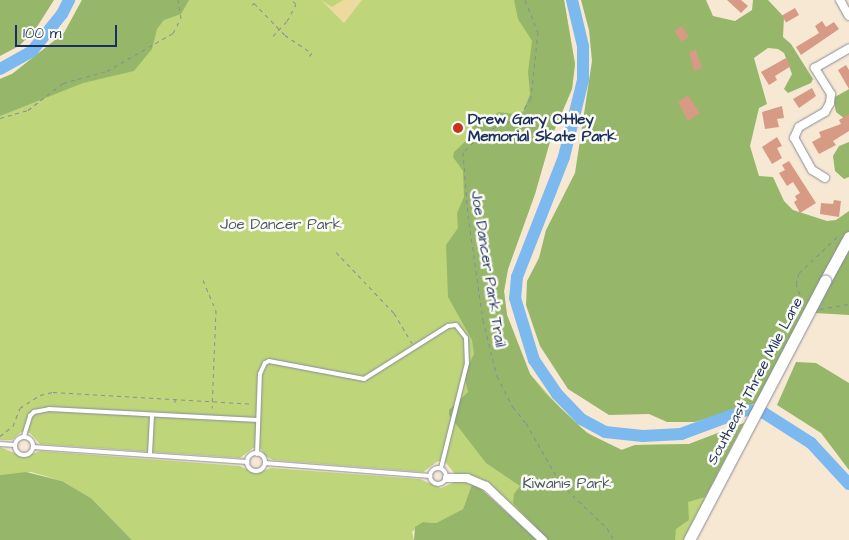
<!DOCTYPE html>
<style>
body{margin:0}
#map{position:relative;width:849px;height:540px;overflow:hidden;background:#f7e8d4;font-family:"Architects Daughter",sans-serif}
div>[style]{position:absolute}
.green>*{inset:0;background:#bed57a}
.forest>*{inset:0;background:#96b66a}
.sand>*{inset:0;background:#eeda9e}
.river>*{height:12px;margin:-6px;padding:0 6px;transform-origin:6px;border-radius:6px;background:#7cb9ef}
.building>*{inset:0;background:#d79a84;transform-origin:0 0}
.path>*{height:1px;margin-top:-0.5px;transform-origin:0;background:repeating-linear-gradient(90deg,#898c99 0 4px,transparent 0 8px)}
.roads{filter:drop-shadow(0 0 1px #898c99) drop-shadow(0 0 1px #898c99)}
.service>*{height:4px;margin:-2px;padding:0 2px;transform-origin:2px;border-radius:2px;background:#fff}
.service>.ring{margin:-2px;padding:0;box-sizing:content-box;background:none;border:4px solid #fff;border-radius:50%}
.minor>*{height:8px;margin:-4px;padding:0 4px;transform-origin:4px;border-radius:4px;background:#fff}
.primary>*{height:11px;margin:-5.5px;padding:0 5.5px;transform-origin:5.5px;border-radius:5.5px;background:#fff}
.bridges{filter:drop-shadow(0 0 1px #898c99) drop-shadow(0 0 1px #898c99)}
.primary-bridge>*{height:11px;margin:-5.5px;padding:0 5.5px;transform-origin:5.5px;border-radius:5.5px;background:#fff}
.dots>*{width:14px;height:14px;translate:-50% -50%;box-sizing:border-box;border:2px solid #fdfcf7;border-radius:50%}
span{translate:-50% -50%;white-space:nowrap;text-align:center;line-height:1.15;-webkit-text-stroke:5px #fdfcf7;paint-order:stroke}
.poi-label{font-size:15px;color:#1b2f5e;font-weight:700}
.left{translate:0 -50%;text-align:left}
.park-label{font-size:15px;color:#445865}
.street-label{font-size:15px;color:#1b2f5e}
.scale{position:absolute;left:15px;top:25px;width:102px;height:22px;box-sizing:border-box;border:2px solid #1b2f5e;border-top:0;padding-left:6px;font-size:15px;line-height:18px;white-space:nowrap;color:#1b2f5e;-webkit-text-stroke:4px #fdfcf7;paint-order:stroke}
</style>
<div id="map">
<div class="green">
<div style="clip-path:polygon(82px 0,564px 0,575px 64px,572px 89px,551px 138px,535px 194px,508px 269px,504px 291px,507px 315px,530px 374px,573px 422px,601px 442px,621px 450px,635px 445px,689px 444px,744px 423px,684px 540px,548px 540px,485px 481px,455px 474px,446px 463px,438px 461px,423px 472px,273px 460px,265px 456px,261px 449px,253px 448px,240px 458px,40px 444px,30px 433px,21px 432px,12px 440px,0 440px,0 79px,14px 73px,64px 33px)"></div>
<div style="clip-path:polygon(0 447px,24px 457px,40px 451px,240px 466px,256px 474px,271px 468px,420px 479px,441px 488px,457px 481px,472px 484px,463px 509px,436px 523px,423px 522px,412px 532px,414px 540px,132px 540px,91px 498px,62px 481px,31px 472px,0 475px)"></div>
</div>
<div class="forest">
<div style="clip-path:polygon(0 0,54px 0,35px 30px,19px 46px,0 56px)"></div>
<div style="clip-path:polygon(82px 0,189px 0,181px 14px,164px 20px,157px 29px,152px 49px,134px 71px,83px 83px,0 116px,0 79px,12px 74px,64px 33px)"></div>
<div style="clip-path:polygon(514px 0,564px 0,575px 64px,572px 89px,551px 138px,535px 194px,508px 269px,504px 291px,507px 315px,530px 374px,546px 394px,587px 433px,622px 450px,635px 445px,689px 444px,744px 423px,705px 497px,688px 502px,689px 520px,676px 529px,675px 540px,548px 540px,513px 503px,514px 494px,520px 486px,486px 463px,449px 415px,449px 410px,468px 392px,464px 374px,474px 354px,472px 340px,448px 297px,446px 245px,458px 228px,457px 213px,464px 197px,463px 171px,453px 157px,454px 152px,469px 138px,470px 129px,481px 121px,499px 112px,522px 115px,530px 94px,528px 72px,532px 41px,518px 19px)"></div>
<div style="clip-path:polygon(581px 0,706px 0,713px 16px,735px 21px,752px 10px,753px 0,768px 0,784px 17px,783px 37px,791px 44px,813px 79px,811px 83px,788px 93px,784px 89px,792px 74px,784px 53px,778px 49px,768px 48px,754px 58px,767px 104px,759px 108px,750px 146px,759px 176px,773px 177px,784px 201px,793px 210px,827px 221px,836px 220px,849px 211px,849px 315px,815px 313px,754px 404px,695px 422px,667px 422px,649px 414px,609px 415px,568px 389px,540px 346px,526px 305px,527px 281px,539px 258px,546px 230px,575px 173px,592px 61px,589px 30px)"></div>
<div style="clip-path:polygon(849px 89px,849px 122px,836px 112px,834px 102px,835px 97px)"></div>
<div style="clip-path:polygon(849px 142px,849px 177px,844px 179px,835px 171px,833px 156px,839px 146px)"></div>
<div style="clip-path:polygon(796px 362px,816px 363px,849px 383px,849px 470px,821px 433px,777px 405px)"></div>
<div style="clip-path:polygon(26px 472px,62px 481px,91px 498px,132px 540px,0 540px,0 475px)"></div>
<div style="clip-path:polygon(472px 484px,481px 489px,537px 540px,414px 540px,415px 527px,423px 522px,436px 523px,463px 509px)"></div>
</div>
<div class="sand">
<div style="clip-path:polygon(321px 0,332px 7px,343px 0,362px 0,344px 23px)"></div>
</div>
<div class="river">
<div style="left:572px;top:0;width:47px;rotate:76.6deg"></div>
<div style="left:583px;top:46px;width:34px;rotate:90deg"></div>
<div style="left:583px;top:80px;width:79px;rotate:103.9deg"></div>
<div style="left:564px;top:157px;width:129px;rotate:111.4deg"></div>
<div style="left:517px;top:277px;width:21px;rotate:95deg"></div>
<div style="left:515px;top:298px;width:65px;rotate:73deg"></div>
<div style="left:534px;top:360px;width:41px;rotate:55.9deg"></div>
<div style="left:557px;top:394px;width:35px;rotate:46deg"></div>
<div style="left:581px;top:419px;width:27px;rotate:28deg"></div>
<div style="left:605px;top:432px;width:38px;rotate:6deg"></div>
<div style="left:643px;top:436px;width:38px;rotate:-3deg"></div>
<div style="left:681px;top:434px;width:69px;rotate:-20.3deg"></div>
<div style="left:746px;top:410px;width:18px;rotate:9deg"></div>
<div style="left:764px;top:413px;width:56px;rotate:32.6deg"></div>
<div style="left:811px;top:443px;width:56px;rotate:47.2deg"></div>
<div style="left:0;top:69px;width:37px;rotate:-29deg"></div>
<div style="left:32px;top:51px;width:48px;rotate:-51deg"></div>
<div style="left:62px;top:14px;width:16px;rotate:-63deg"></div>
</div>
<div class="building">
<div style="clip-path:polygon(727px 0,741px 0,748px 6px,741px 13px)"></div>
<div style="left:795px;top:8px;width:8px;height:15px;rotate:60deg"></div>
<div style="clip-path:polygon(822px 21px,826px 27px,834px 22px,839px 29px,801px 55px,796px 47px,819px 33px,815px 26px)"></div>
<div style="left:682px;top:26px;width:13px;height:9px;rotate:58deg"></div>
<div style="clip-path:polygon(696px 50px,702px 68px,694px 71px,689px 52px)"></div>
<div style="clip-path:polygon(786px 58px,791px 66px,775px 76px,777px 80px,769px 85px,761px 72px)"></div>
<div style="clip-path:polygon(846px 65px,849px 70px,849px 89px,838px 70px)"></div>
<div style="clip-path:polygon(812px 88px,816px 96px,799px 108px,793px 99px)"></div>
<div style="clip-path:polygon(688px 95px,700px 113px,688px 121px,678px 102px)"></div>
<div style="clip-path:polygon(782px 106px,784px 118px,777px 119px,779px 127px,765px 129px,762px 112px)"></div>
<div style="clip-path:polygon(849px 114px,849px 131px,833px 141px,836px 145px,819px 154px,812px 142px,821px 137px,819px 132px,841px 124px,839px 120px)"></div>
<div style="clip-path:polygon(777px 137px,782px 146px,777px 148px,782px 158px,772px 164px,762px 147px)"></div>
<div style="clip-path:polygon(789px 161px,816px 203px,800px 213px,794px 202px,797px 200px,795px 196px,800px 193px,793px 182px,787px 186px,779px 173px,785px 170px,782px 165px)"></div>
<div style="clip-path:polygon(834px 200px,841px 201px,839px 217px,820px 214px,821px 203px,833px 204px)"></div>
</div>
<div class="path">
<div style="left:525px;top:0;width:35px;rotate:68deg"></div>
<div style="left:538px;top:32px;width:66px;rotate:96.1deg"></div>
<div style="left:531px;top:98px;width:24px;rotate:123deg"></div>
<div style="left:518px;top:118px;width:35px;rotate:158deg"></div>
<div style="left:485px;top:131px;width:30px;rotate:136deg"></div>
<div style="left:463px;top:152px;width:63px;rotate:85.5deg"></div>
<div style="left:468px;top:215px;width:106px;rotate:81.9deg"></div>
<div style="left:483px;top:320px;width:58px;rotate:76deg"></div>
<div style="left:497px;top:376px;width:35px;rotate:63deg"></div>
<div style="left:513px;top:407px;width:21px;rotate:51deg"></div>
<div style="left:526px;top:423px;width:70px;rotate:60.2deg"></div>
<div style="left:561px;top:484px;width:64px;rotate:43.7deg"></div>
<div style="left:607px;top:528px;width:14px;rotate:60deg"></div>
<div style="left:252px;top:5px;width:3px;rotate:-45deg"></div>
<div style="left:254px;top:3px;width:45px;rotate:45.9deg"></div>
<div style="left:285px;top:35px;width:32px;rotate:34deg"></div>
<div style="left:312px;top:53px;width:4px;rotate:135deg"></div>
<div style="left:273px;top:36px;width:21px;rotate:-47deg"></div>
<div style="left:287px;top:21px;width:19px;rotate:-62deg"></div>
<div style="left:296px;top:4px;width:6px;rotate:-135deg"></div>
<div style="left:0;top:118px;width:29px;rotate:-16deg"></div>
<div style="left:28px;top:110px;width:44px;rotate:-37.6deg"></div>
<div style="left:63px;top:83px;width:46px;rotate:-15.3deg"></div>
<div style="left:107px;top:71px;width:76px;rotate:-29.9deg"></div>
<div style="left:173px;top:33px;width:17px;rotate:-62deg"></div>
<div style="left:181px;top:18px;width:18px;rotate:-99deg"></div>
<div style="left:336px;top:252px;width:84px;rotate:46.4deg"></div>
<div style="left:394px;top:313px;width:35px;rotate:59deg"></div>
<div style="left:203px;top:280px;width:33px;rotate:67deg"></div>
<div style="left:216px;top:310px;width:98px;rotate:92.3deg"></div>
<div style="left:803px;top:302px;width:19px;rotate:-111deg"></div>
<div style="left:796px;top:284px;width:11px;rotate:-75deg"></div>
<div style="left:799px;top:273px;width:55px;rotate:-43.5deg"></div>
<div style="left:820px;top:309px;width:29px;rotate:-10deg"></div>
<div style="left:175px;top:399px;width:7px;rotate:90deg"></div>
<div style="left:0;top:436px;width:16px;rotate:-38deg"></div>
<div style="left:13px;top:426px;width:19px;rotate:-69deg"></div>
<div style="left:20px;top:408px;width:24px;rotate:-33deg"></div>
<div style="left:40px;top:395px;width:13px;rotate:-13deg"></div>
<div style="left:53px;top:392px;width:200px;rotate:3.4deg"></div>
</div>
<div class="roads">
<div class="service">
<div style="left:24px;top:436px;width:21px;rotate:-73deg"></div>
<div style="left:30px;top:416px;width:6px;rotate:-45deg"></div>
<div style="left:34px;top:412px;width:15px;rotate:-11deg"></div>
<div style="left:49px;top:409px;width:209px;rotate:3deg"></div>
<div class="ring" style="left:15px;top:437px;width:14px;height:14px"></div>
<div style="left:0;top:444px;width:15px;rotate:4deg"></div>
<div style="left:33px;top:447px;width:215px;rotate:4deg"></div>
<div class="ring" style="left:247px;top:453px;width:14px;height:14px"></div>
<div style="left:150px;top:454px;width:39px;rotate:-87deg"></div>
<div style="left:257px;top:454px;width:80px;rotate:-87.9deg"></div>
<div style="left:260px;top:374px;width:12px;rotate:-66deg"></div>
<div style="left:265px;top:363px;width:4px;rotate:-27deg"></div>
<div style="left:269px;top:361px;width:97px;rotate:10.7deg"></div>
<div style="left:364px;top:379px;width:99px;rotate:-32.2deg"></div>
<div style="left:448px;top:326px;width:8px;rotate:-7deg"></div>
<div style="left:456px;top:325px;width:16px;rotate:52deg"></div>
<div style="left:466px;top:338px;width:25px;rotate:88deg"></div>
<div style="left:467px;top:363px;width:108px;rotate:103.9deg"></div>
<div style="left:265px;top:463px;width:166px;rotate:4.5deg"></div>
<div class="ring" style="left:430px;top:468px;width:12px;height:12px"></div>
</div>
<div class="minor">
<div style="left:840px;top:0;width:18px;rotate:61deg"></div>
<div style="left:825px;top:178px;width:15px;rotate:-148deg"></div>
<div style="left:812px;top:170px;width:37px;rotate:-119deg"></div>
<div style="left:794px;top:138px;width:12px;rotate:-66deg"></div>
<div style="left:799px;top:127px;width:30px;rotate:-30deg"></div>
<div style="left:825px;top:112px;width:10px;rotate:-61deg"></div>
<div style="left:830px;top:103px;width:9px;rotate:-84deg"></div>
<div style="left:831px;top:94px;width:31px;rotate:-122deg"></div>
<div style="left:815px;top:68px;width:39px;rotate:-30deg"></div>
<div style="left:447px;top:478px;width:20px"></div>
<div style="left:467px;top:478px;width:21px;rotate:23deg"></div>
<div style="left:486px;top:486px;width:79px;rotate:43.5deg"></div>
</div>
<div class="primary">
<div style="left:825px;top:281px;width:50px;rotate:-61.4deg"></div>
</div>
</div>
<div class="bridges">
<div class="primary-bridge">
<div style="left:689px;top:540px;width:293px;rotate:-62.3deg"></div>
</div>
</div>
<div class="dots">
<div style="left:458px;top:128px;background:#c8321e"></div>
</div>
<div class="poi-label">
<span class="left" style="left:468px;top:128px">Drew Gary Ottley<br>Memorial Skate Park</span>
</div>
<div class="park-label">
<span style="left:281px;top:225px">Joe Dancer Park</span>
<span style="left:567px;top:484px">Kiwanis Park</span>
</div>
<div class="street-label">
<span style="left:488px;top:269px;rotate:81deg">Joe Dancer Park Trail</span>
<span style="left:755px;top:381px;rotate:-62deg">Southeast Three Mile Lane</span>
</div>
<div class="scale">100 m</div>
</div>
